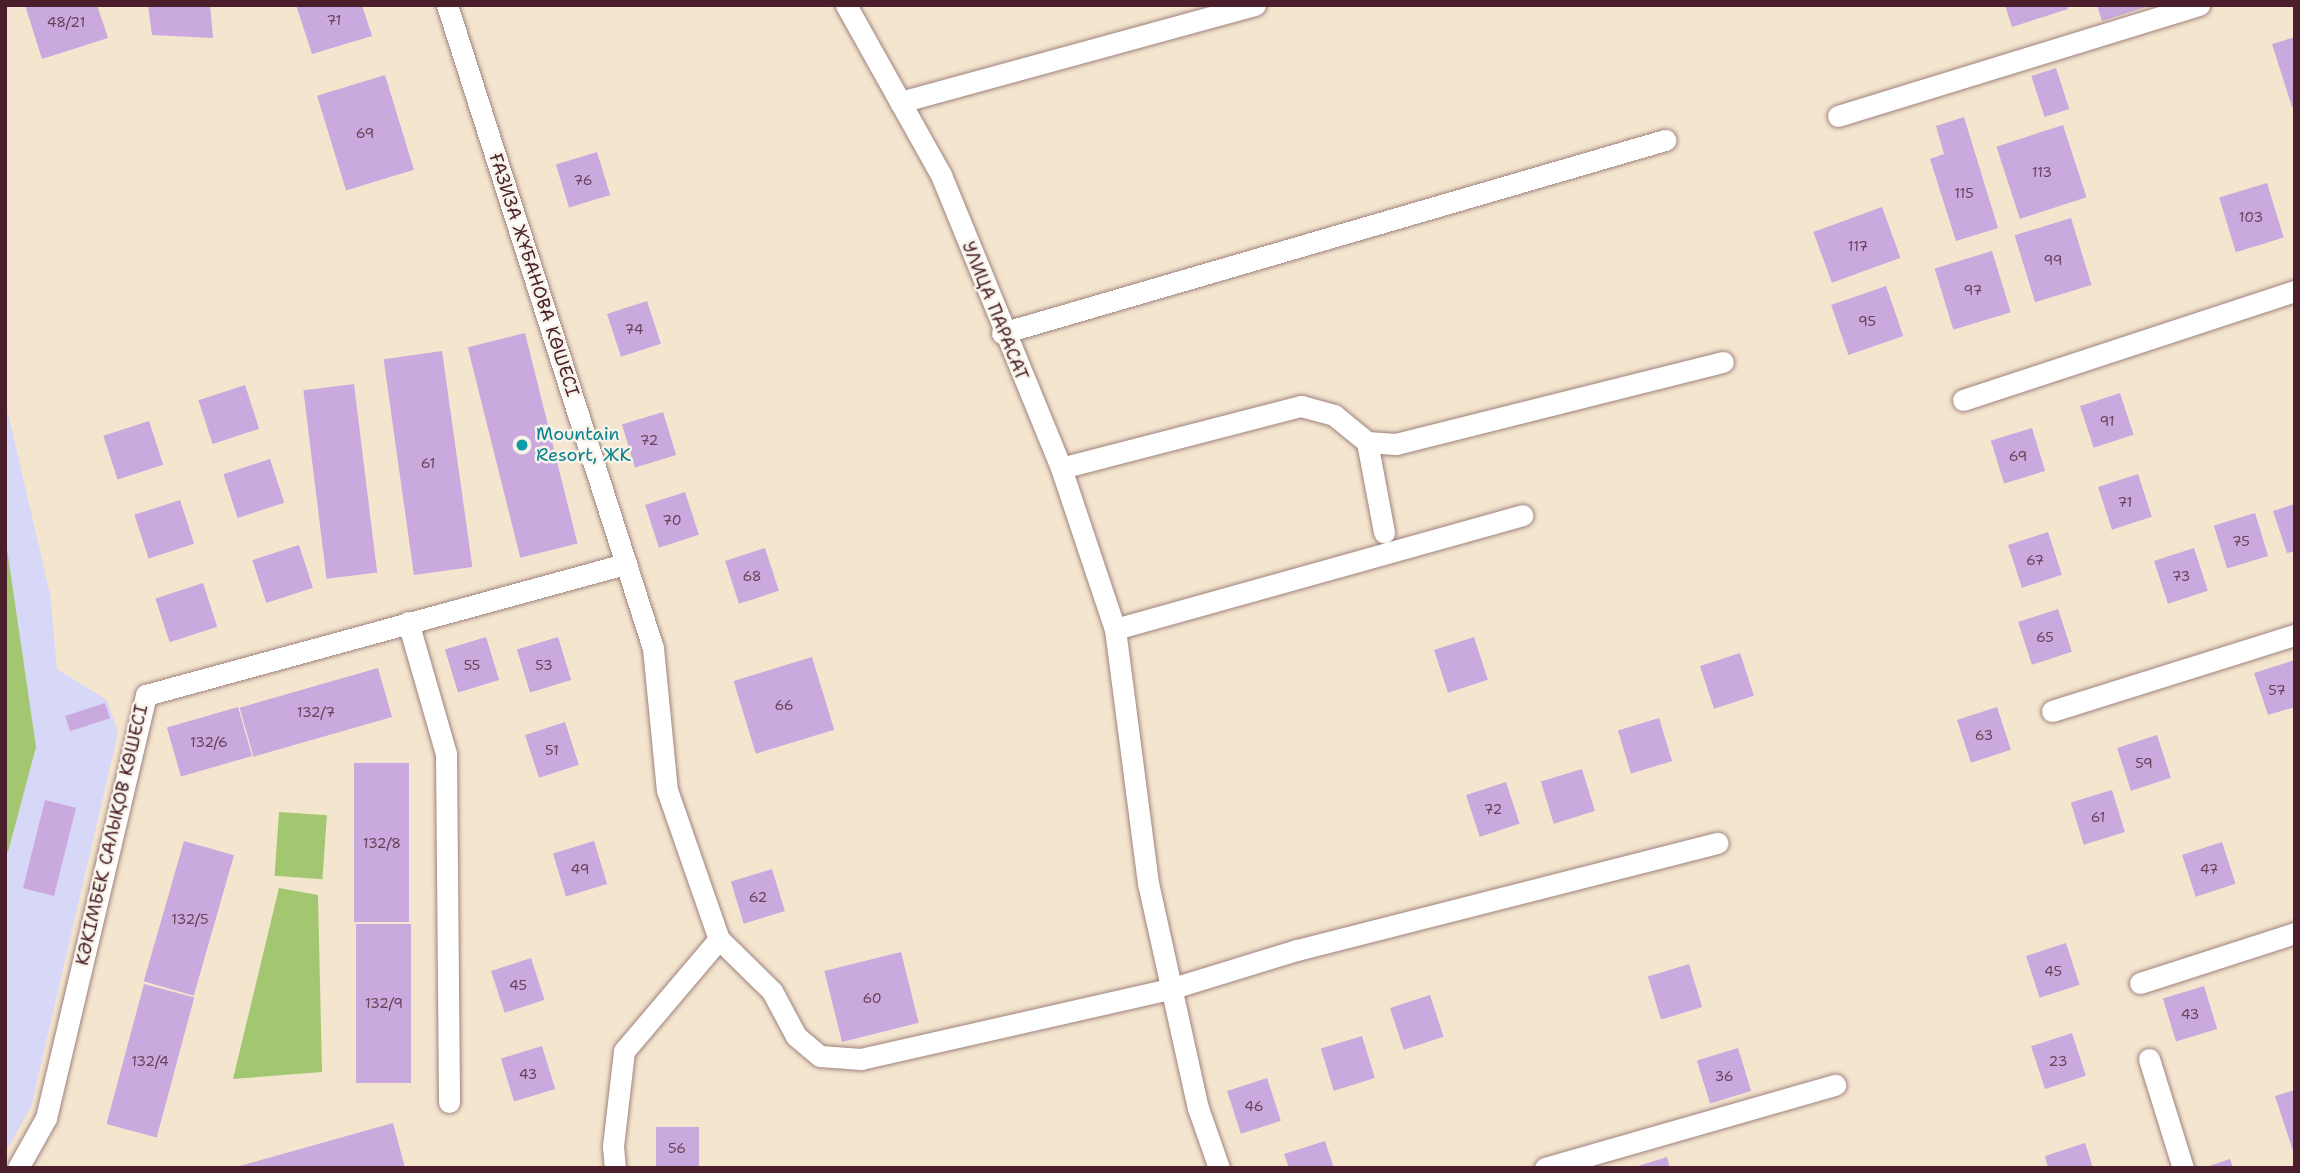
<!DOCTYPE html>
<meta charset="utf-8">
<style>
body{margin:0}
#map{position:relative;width:2300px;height:1173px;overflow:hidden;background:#f4e5cf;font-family:"Shantell Sans",sans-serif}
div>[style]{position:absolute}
.built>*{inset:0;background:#d7d7f8}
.green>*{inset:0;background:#a3c670;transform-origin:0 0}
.building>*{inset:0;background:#caa9df;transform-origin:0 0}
.roads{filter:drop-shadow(0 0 2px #9f827d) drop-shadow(0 0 2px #9f827d)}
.minor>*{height:21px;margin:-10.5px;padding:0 10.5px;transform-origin:10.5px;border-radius:10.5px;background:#fff}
.dots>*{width:19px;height:19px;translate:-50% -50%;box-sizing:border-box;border:4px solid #f7f3e8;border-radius:50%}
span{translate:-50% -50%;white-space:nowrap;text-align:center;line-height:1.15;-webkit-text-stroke:5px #f7f3e8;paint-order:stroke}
.number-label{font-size:14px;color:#6a4258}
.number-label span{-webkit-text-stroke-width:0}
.street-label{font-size:18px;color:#4a1f2b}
.culture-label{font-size:18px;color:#0d838f}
.left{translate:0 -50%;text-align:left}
.frame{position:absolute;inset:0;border:7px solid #4a1f2b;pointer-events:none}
</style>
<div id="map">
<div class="built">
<div style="clip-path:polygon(5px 400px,50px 594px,57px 669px,107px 700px,118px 733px,31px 1107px,5px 1153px)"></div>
</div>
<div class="green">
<div style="clip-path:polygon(7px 549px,36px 747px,8px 852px,5px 851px)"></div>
<div style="left:279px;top:812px;width:48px;height:64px;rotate:4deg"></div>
<div style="clip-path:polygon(279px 888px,318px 895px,322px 1072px,233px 1079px)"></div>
</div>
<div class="building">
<div style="clip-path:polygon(25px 5px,97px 5px,108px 38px,42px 59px)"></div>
<div style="clip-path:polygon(148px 5px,210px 5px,213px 38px,152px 35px)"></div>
<div style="clip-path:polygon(296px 5px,362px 5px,372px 36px,312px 54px)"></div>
<div style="clip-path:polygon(2005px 5px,2067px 5px,2068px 9px,2012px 27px)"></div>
<div style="clip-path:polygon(2097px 5px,2149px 5px,2149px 6px,2102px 21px)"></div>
<div style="clip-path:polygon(2295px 37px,2295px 107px,2292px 107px,2272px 44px)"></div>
<div style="left:2056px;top:68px;width:43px;height:26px;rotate:72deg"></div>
<div style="left:385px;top:75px;width:99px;height:71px;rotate:73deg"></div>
<div style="clip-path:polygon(1964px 117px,1998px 228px,1956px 241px,1930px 159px,1944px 154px,1936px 126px)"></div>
<div style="left:2063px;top:125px;width:76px;height:70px;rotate:72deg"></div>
<div style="left:597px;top:152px;width:45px;height:43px;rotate:73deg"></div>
<div style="left:2267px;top:183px;width:57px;height:50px;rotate:73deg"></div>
<div style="left:1882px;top:207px;width:54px;height:73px;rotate:70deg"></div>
<div style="left:2071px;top:218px;width:70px;height:59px;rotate:73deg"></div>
<div style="left:1992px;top:251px;width:64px;height:60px;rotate:73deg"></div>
<div style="left:1886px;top:286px;width:53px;height:58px;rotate:71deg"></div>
<div style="left:647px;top:301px;width:45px;height:42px;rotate:72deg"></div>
<div style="left:525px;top:333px;width:217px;height:59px;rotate:76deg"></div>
<div style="left:442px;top:351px;width:218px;height:59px;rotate:82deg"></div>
<div style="left:354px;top:384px;width:190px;height:51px;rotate:83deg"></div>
<div style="left:245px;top:385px;width:46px;height:49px;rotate:72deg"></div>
<div style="left:2120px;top:393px;width:44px;height:42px;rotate:72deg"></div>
<div style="left:663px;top:412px;width:45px;height:43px;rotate:73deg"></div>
<div style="left:149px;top:421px;width:46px;height:48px;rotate:72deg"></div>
<div style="left:2032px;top:428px;width:45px;height:43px;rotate:73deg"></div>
<div style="left:270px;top:459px;width:46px;height:49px;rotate:72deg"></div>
<div style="left:2138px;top:474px;width:45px;height:42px;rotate:72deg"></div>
<div style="left:685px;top:492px;width:45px;height:42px;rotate:72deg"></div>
<div style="left:180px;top:500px;width:46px;height:48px;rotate:72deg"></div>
<div style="clip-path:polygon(2295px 504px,2295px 551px,2287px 553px,2273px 511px)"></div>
<div style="left:2255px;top:513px;width:45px;height:43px;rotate:73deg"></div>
<div style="left:2048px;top:532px;width:45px;height:42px;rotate:72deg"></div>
<div style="left:299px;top:545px;width:45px;height:49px;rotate:72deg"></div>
<div style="left:765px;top:548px;width:45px;height:42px;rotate:72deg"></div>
<div style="left:2194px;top:548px;width:45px;height:42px;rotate:72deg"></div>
<div style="left:203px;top:583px;width:46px;height:50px;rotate:72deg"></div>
<div style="left:2058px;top:609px;width:45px;height:42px;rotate:72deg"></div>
<div style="left:486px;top:637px;width:45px;height:43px;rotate:73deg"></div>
<div style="left:558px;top:637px;width:45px;height:43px;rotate:73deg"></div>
<div style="left:1474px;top:637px;width:45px;height:42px;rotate:72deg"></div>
<div style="left:1740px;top:653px;width:45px;height:42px;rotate:72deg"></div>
<div style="left:812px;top:657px;width:76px;height:82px;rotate:73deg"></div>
<div style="clip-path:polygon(2295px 660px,2295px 707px,2268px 715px,2254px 673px)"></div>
<div style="left:378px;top:668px;width:51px;height:144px;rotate:74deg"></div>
<div style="left:105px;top:703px;width:16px;height:42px;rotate:72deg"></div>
<div style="left:238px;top:707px;width:51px;height:74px;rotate:74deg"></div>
<div style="left:1997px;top:707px;width:45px;height:42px;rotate:72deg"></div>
<div style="left:1659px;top:718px;width:45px;height:43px;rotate:73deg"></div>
<div style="left:565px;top:722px;width:45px;height:42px;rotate:72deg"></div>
<div style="left:2157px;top:735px;width:45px;height:42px;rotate:72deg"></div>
<div style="left:409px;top:763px;width:159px;height:55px;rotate:90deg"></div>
<div style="left:1582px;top:769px;width:44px;height:43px;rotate:73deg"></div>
<div style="left:1506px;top:782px;width:44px;height:42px;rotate:72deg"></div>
<div style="left:2112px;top:790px;width:44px;height:43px;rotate:73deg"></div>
<div style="left:45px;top:800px;width:32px;height:91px;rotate:14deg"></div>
<div style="left:184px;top:841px;width:52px;height:146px;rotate:16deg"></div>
<div style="left:594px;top:841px;width:45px;height:43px;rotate:73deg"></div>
<div style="left:2222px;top:842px;width:44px;height:42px;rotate:72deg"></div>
<div style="left:772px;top:869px;width:44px;height:43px;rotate:73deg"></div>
<div style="left:356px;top:924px;width:55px;height:159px"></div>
<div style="left:2066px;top:943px;width:44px;height:42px;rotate:72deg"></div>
<div style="left:901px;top:952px;width:73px;height:79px;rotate:76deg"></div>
<div style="left:531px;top:958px;width:44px;height:42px;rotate:72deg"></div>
<div style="left:1689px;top:964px;width:45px;height:43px;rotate:73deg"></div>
<div style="left:144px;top:984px;width:52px;height:145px;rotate:15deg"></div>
<div style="left:2204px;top:986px;width:45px;height:43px;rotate:73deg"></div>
<div style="left:1430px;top:995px;width:44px;height:42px;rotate:72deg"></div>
<div style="left:2072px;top:1033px;width:45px;height:43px;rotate:72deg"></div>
<div style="left:1362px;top:1036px;width:44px;height:43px;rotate:73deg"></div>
<div style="left:542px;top:1046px;width:45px;height:43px;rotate:73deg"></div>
<div style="left:1738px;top:1048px;width:45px;height:43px;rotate:73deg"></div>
<div style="left:1267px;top:1078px;width:45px;height:42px;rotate:72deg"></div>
<div style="clip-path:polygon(2295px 1090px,2295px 1154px,2294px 1154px,2275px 1096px)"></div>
<div style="clip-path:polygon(393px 1123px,405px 1168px,236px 1168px,236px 1167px)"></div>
<div style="left:656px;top:1127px;width:43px;height:41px"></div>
<div style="clip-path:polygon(1325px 1141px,1334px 1168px,1289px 1168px,1284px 1154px)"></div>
<div style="clip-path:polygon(2085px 1143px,2093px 1168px,2048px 1168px,2045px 1156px)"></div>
<div style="clip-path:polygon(1667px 1157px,1670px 1168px,1635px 1168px,1635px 1167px)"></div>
<div style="clip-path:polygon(2230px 1159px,2233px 1168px,2206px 1168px,2206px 1167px)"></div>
</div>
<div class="roads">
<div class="minor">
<div style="left:447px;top:5px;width:675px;rotate:72.24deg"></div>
<div style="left:653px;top:648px;width:143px;rotate:84.4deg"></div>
<div style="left:667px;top:790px;width:158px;rotate:70.8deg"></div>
<div style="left:719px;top:939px;width:147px;rotate:130.3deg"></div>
<div style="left:624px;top:1051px;width:96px;rotate:96.6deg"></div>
<div style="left:613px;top:1146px;width:22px;rotate:85deg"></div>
<div style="left:846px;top:5px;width:195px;rotate:60.8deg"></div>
<div style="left:941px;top:175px;width:317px;rotate:67.7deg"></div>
<div style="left:1061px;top:468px;width:170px;rotate:71.5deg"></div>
<div style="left:1115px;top:629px;width:256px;rotate:82.6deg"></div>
<div style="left:1148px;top:883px;width:230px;rotate:77.5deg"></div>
<div style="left:1198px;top:1108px;width:64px;rotate:70.7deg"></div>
<div style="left:900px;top:102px;width:368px;rotate:-15.3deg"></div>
<div style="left:1838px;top:116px;width:378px;rotate:-17.1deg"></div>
<div style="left:1002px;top:333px;width:691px;rotate:-16.23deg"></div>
<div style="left:1963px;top:400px;width:349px;rotate:-18.2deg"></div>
<div style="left:1367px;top:442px;width:92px;rotate:79.3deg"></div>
<div style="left:1061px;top:468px;width:248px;rotate:-14.5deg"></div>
<div style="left:1301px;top:406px;width:34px;rotate:15deg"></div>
<div style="left:1334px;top:415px;width:43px;rotate:39.3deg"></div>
<div style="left:1367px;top:442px;width:29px;rotate:4deg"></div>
<div style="left:1396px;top:444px;width:337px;rotate:-14.1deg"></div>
<div style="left:408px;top:622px;width:137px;rotate:73.9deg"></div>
<div style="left:446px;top:754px;width:348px;rotate:89.5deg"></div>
<div style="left:1115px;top:629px;width:423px;rotate:-15.6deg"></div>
<div style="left:2052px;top:711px;width:255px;rotate:-17.4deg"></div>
<div style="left:719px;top:939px;width:74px;rotate:44.5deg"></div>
<div style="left:772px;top:991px;width:51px;rotate:61.9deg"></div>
<div style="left:796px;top:1036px;width:31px;rotate:40deg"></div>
<div style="left:820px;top:1056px;width:41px;rotate:4.2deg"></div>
<div style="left:861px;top:1059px;width:317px;rotate:-12.8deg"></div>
<div style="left:1170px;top:989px;width:133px;rotate:-17.1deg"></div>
<div style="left:1297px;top:950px;width:434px;rotate:-14.3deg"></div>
<div style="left:2140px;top:983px;width:163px;rotate:-17.9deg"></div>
<div style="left:2149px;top:1059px;width:114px;rotate:72.7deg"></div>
<div style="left:18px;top:1168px;width:57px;rotate:-60.8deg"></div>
<div style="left:46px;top:1118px;width:435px;rotate:-76.7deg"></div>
<div style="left:146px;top:695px;width:498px;rotate:-15.3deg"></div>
<div style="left:1545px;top:1168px;width:302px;rotate:-16deg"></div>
</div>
</div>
<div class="dots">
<div style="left:522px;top:445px;background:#0f9aa8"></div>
</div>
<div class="number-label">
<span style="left:334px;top:20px">71</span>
<span style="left:66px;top:22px">48/21</span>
<span style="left:365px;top:133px">69</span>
<span style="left:2042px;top:172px">113</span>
<span style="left:583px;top:180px">76</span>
<span style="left:1964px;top:193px">115</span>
<span style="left:2251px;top:217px">103</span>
<span style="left:1858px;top:246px">117</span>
<span style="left:2053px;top:260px">99</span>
<span style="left:1973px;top:290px">97</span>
<span style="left:1867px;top:321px">95</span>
<span style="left:634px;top:329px">74</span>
<span style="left:2107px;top:421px">91</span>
<span style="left:649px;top:440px">72</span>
<span style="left:2018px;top:456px">69</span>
<span style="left:428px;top:463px">61</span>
<span style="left:2125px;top:502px">71</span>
<span style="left:672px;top:520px">70</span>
<span style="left:2241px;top:541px">75</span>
<span style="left:2035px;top:560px">67</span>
<span style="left:752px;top:576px">68</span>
<span style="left:2181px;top:576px">73</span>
<span style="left:2045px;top:637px">65</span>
<span style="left:472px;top:665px">55</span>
<span style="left:544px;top:665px">53</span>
<span style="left:2277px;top:690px">57</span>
<span style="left:784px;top:705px">66</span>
<span style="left:316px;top:712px">132/7</span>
<span style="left:1984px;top:735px">63</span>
<span style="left:209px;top:742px">132/6</span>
<span style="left:552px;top:750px">51</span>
<span style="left:2144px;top:763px">59</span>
<span style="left:1493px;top:809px">72</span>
<span style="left:2098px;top:817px">61</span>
<span style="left:382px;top:843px">132/8</span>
<span style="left:580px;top:869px">49</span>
<span style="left:2209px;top:869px">47</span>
<span style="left:758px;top:897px">62</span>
<span style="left:190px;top:919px">132/5</span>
<span style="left:2053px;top:971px">45</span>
<span style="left:518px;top:985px">45</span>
<span style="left:872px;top:998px">60</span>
<span style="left:384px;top:1003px">132/9</span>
<span style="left:2190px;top:1014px">43</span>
<span style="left:150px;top:1061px">132/4</span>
<span style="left:2058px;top:1061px">23</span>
<span style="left:528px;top:1074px">43</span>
<span style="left:1724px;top:1076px">36</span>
<span style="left:1254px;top:1106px">46</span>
<span style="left:677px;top:1148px">56</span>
</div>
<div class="street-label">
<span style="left:534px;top:275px;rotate:72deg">ҒАЗИЗА ЖҰБАНОВА КӨШЕСІ</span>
<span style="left:995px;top:311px;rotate:68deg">УЛИЦА ПАРАСАТ</span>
<span style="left:112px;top:835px;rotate:-77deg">КӘКІМБЕК САЛЫҚОВ КӨШЕСІ</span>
</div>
<div class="culture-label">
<span class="left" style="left:536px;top:445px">Mountain<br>Resort, ЖК</span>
</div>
<div class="frame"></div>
</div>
